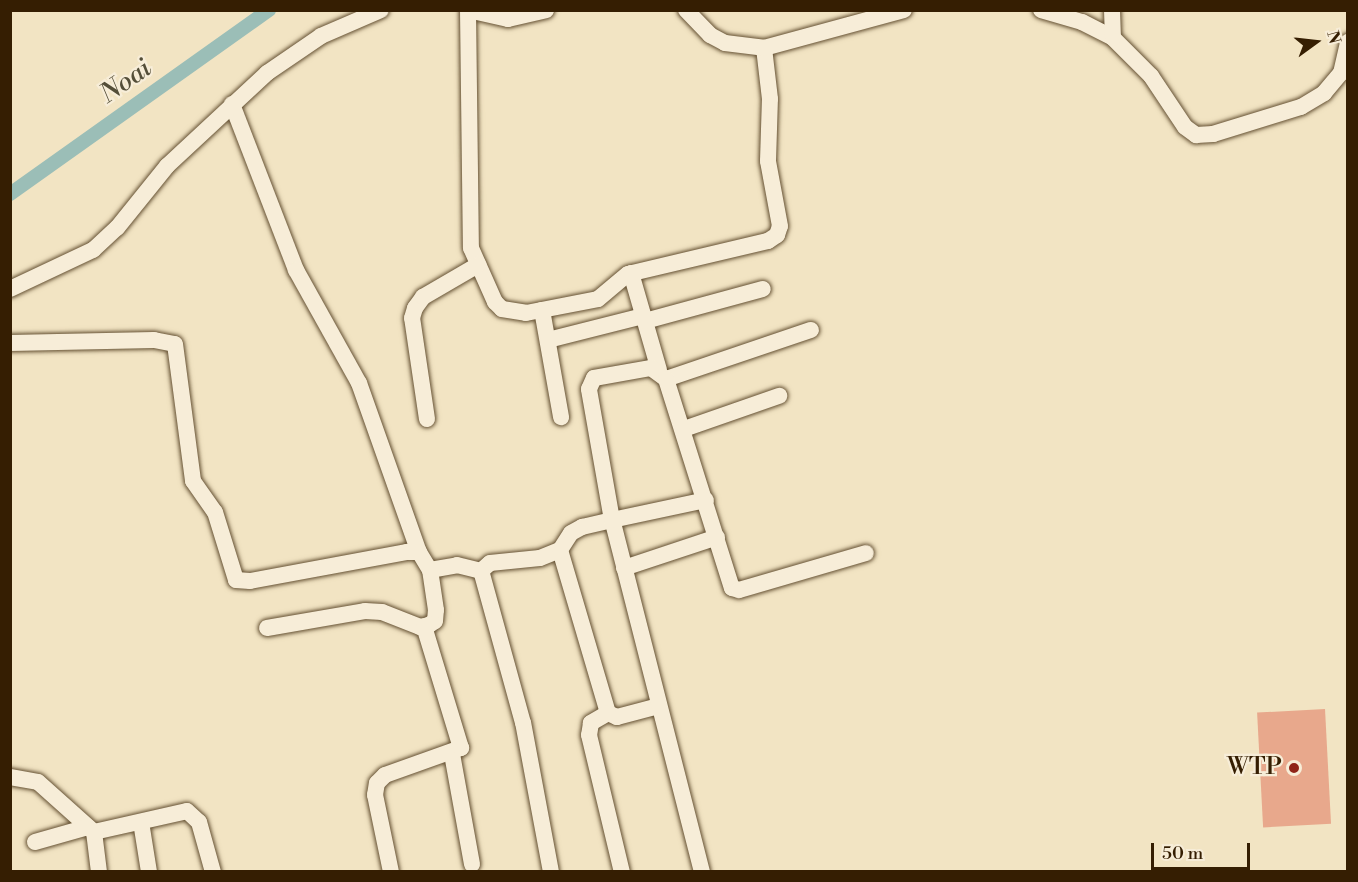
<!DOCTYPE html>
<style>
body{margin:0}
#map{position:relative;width:1358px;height:882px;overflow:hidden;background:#f2e4c3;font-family:"Libre Bodoni",serif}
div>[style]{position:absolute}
.canal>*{height:14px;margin:-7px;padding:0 7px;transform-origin:7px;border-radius:7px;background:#9bbeb7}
.building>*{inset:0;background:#e8a88c;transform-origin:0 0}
.roads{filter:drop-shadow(0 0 2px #645032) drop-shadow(0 0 2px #645032)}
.minor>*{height:16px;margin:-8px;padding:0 8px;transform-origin:8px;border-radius:8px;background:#f7edd8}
.dots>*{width:16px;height:16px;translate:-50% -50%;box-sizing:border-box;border:3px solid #f7edd8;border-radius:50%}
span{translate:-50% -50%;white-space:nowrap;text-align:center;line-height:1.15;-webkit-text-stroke:4.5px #f7edd8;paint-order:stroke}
.poi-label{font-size:24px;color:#351e02}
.right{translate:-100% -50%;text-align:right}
.water-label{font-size:26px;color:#544e38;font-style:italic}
.frame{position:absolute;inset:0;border:12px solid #351e02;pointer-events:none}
.north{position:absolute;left:1286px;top:12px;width:60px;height:60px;-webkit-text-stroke:4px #f7edd8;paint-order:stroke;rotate:75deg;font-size:16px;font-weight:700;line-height:24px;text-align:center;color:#351e02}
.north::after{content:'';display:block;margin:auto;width:21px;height:27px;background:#351e02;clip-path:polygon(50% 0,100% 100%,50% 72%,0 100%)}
.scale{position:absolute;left:1151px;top:843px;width:99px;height:27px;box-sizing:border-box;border:3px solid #351e02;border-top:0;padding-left:8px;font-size:18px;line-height:21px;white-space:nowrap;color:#351e02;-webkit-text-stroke:4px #f7edd8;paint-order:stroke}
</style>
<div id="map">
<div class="canal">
<div style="left:10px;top:194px;width:318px;rotate:-35.4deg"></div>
</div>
<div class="building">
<div style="left:1325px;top:709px;width:115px;height:68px;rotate:87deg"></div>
</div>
<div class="roads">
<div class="minor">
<div style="left:468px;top:10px;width:238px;rotate:89.3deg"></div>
<div style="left:471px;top:248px;width:59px;rotate:66deg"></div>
<div style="left:495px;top:302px;width:10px;rotate:45deg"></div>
<div style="left:502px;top:309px;width:24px;rotate:9deg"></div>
<div style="left:526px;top:313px;width:73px;rotate:-11deg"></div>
<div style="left:598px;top:299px;width:39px;rotate:-40deg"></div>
<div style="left:628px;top:274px;width:144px;rotate:-13.3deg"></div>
<div style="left:768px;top:241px;width:11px;rotate:-34deg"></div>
<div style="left:777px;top:235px;width:9px;rotate:-72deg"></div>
<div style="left:780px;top:226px;width:66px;rotate:-100.5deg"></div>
<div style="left:768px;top:161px;width:62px;rotate:-88.2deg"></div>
<div style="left:770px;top:99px;width:51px;rotate:-96.7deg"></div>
<div style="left:468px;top:10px;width:41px;rotate:12.7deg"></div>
<div style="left:508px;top:19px;width:39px;rotate:-13deg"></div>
<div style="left:686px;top:10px;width:35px;rotate:46deg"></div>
<div style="left:710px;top:35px;width:17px;rotate:28deg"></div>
<div style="left:725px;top:43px;width:39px;rotate:7deg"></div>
<div style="left:764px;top:48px;width:145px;rotate:-15.2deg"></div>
<div style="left:1041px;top:10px;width:43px;rotate:16.3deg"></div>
<div style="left:1082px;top:22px;width:35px;rotate:27deg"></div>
<div style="left:1113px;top:38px;width:54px;rotate:45deg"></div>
<div style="left:1151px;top:76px;width:61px;rotate:56.3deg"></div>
<div style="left:1185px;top:127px;width:14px;rotate:36deg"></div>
<div style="left:1196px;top:135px;width:17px;rotate:-3deg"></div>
<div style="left:1213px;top:134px;width:92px;rotate:-17.1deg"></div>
<div style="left:1301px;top:107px;width:27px;rotate:-31deg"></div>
<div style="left:1324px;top:93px;width:26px;rotate:-50deg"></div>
<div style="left:1341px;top:73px;width:32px;rotate:-77deg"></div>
<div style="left:1112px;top:10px;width:28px;rotate:88deg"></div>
<div style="left:232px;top:104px;width:178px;rotate:68.9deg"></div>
<div style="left:296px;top:270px;width:129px;rotate:60.9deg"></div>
<div style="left:359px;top:383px;width:179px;rotate:70.5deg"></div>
<div style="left:631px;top:273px;width:101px;rotate:73.9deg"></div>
<div style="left:10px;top:289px;width:92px;rotate:-25.2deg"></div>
<div style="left:93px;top:250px;width:33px;rotate:-43deg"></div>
<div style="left:117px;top:228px;width:80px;rotate:-51.1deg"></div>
<div style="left:167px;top:166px;width:137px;rotate:-42.9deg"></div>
<div style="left:267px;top:73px;width:65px;rotate:-34.4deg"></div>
<div style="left:321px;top:36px;width:65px;rotate:-23.4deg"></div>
<div style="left:542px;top:310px;width:109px;rotate:79.9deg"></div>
<div style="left:645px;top:321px;width:122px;rotate:-15.2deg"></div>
<div style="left:548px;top:340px;width:98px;rotate:-14.2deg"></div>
<div style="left:10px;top:343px;width:144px;rotate:-1.2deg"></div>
<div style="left:154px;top:340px;width:21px;rotate:11deg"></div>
<div style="left:175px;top:344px;width:138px;rotate:82.5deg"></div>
<div style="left:193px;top:481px;width:38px;rotate:55deg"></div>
<div style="left:215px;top:512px;width:71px;rotate:72.8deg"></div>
<div style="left:236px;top:580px;width:14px;rotate:4deg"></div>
<div style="left:250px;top:581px;width:160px;rotate:-10.5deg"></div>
<div style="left:407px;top:552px;width:12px"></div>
<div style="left:419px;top:552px;width:21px;rotate:59deg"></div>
<div style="left:430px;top:570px;width:27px;rotate:-10deg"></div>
<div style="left:457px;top:565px;width:25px;rotate:14deg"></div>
<div style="left:666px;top:379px;width:153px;rotate:-18.7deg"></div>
<div style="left:427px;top:419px;width:102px;rotate:-98.4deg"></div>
<div style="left:412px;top:318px;width:10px;rotate:-73deg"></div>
<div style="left:415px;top:308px;width:14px;rotate:-54deg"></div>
<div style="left:423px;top:297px;width:64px;rotate:-30.2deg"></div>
<div style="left:684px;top:429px;width:101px;rotate:-19.2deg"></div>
<div style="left:560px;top:550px;width:170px;rotate:73.6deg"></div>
<div style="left:608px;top:713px;width:10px;rotate:24deg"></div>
<div style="left:617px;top:717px;width:43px;rotate:-14.7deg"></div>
<div style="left:624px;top:568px;width:98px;rotate:-18.4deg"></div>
<div style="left:267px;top:628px;width:99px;rotate:-9.8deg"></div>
<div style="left:365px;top:611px;width:17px;rotate:3deg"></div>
<div style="left:382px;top:612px;width:41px;rotate:21.5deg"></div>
<div style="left:420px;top:627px;width:9px;rotate:-13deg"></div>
<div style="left:429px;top:625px;width:7px;rotate:-34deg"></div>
<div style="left:435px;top:621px;width:11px;rotate:-85deg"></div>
<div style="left:436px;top:610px;width:40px;rotate:-98.5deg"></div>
<div style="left:608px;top:713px;width:20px;rotate:150deg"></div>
<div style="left:591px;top:723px;width:12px;rotate:99deg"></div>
<div style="left:589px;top:735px;width:141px;rotate:76.5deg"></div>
<div style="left:452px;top:754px;width:112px;rotate:79.7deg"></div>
<div style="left:10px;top:777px;width:28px;rotate:10deg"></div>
<div style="left:38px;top:782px;width:75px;rotate:41.8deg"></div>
<div style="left:141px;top:822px;width:51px;rotate:80.9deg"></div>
<div style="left:35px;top:842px;width:55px;rotate:-15.8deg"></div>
<div style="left:99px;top:872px;width:40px;rotate:-97.1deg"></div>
<div style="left:94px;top:832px;width:95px;rotate:-12.7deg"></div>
<div style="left:187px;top:811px;width:16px;rotate:43deg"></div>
<div style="left:199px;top:822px;width:52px;rotate:74.4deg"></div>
<div style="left:391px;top:872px;width:79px;rotate:-101.7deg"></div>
<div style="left:375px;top:795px;width:12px;rotate:-81deg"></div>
<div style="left:377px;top:783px;width:11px;rotate:-45deg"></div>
<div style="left:385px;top:775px;width:81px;rotate:-19.6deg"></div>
<div style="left:461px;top:748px;width:127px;rotate:-106.9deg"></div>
<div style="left:551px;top:872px;width:152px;rotate:-100.6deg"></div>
<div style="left:523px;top:723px;width:158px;rotate:-105.4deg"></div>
<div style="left:481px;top:571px;width:12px;rotate:-42deg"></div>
<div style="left:490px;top:563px;width:50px;rotate:-5.7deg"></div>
<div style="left:540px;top:558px;width:22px;rotate:-22deg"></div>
<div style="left:560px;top:550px;width:20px;rotate:-57deg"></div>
<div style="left:571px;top:533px;width:13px;rotate:-29deg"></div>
<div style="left:582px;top:527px;width:31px;rotate:-13deg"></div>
<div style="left:612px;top:520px;width:133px;rotate:-100deg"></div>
<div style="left:589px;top:389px;width:12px;rotate:-66deg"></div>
<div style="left:594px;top:378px;width:58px;rotate:-10deg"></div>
<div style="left:651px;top:368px;width:19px;rotate:36deg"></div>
<div style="left:666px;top:379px;width:219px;rotate:72.5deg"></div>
<div style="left:732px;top:588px;width:7px;rotate:16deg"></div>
<div style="left:739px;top:590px;width:132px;rotate:-16.2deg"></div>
<div style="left:702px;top:872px;width:363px;rotate:-104.3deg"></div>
<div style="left:612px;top:520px;width:96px;rotate:-12deg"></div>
</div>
</div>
<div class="dots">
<div style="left:1294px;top:768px;background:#8f2418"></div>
</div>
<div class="poi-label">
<span class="right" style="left:1282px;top:768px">WTP</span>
</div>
<div class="water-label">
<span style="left:126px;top:82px;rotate:-35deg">Noai</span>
</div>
<div class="frame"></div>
<div class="north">N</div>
<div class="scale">50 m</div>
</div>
